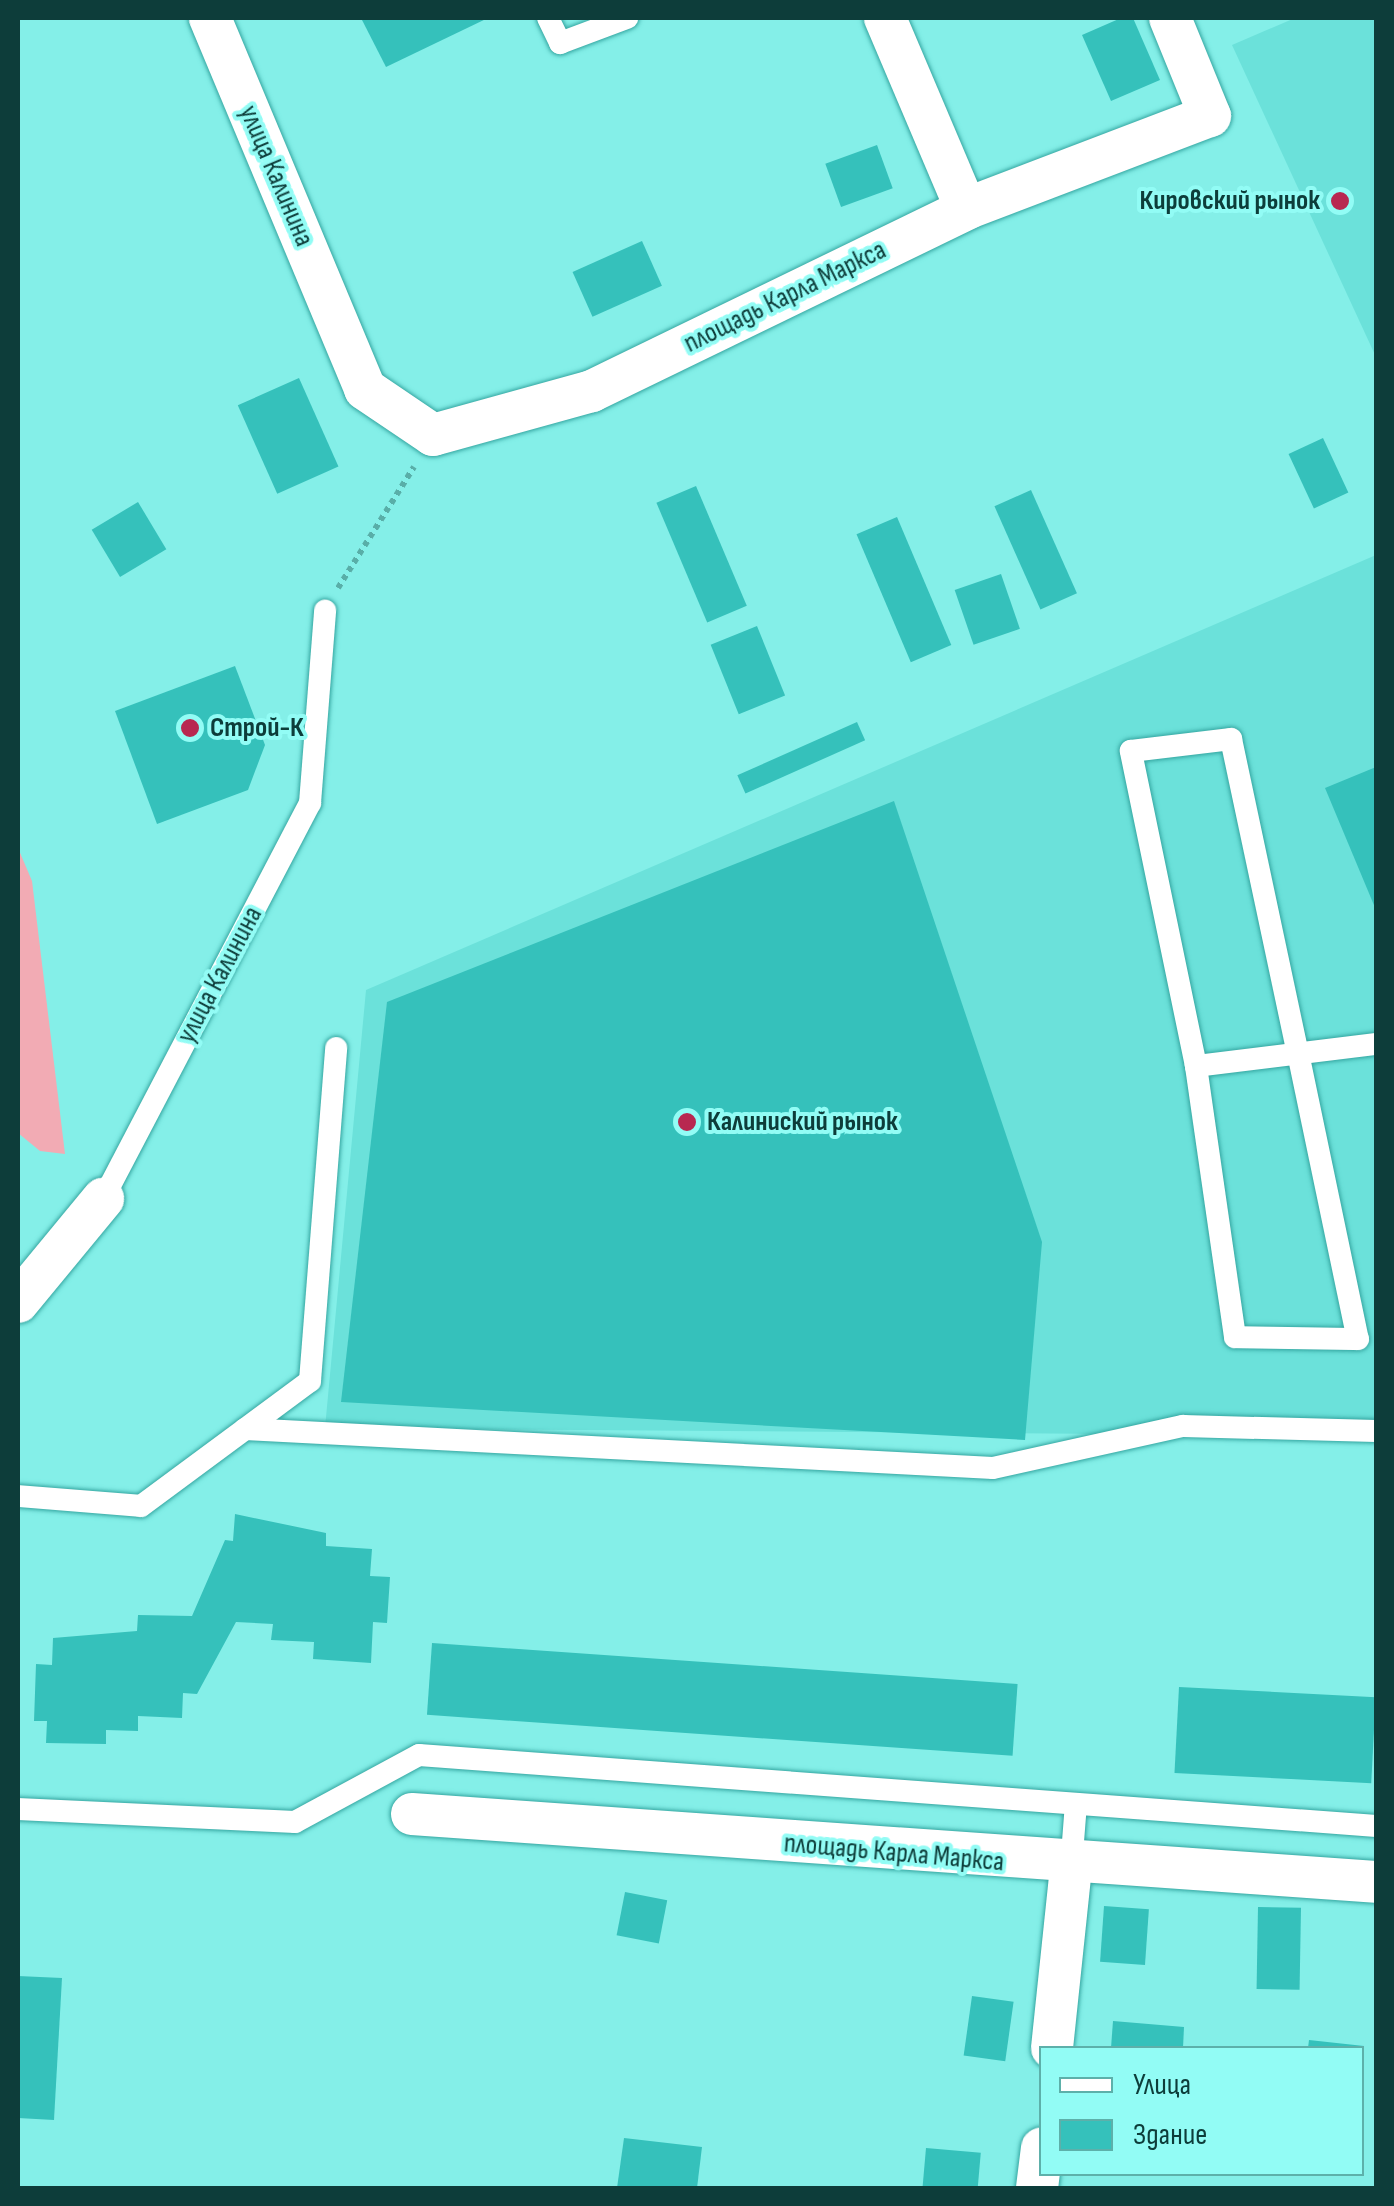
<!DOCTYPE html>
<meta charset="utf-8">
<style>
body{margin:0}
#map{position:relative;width:1394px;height:2206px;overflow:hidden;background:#84efe8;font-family:"Sofia Sans Condensed",sans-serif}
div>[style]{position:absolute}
.built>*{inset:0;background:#6be1da}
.green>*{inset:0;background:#f2abb4}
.building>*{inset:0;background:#35c1bb;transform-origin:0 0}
.path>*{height:6px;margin-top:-3px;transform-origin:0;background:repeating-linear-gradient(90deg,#59aea8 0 5px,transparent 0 10px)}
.roads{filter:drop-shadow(0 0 2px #35a6a1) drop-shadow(0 0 2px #35a6a1)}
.service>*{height:22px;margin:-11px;padding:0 11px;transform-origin:11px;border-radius:11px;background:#fff}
.minor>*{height:42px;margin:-21px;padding:0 21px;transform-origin:21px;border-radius:21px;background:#fff}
.dots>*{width:28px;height:28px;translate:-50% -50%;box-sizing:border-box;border:5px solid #92fcf5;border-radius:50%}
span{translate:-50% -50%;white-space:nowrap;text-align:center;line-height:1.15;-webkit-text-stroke:8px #92fcf5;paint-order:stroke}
.street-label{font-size:28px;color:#0d3d3a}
.poi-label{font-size:28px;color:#0d3d3a;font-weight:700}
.right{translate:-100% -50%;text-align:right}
.left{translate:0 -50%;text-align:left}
.frame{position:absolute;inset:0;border:20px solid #0d3d3a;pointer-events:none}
.legend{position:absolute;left:1039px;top:2046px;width:325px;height:130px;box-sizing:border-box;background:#92fcf5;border:2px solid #5db0aa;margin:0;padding:12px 18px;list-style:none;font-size:30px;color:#0d3d3a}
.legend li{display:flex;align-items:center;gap:20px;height:50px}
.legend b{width:50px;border:2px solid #5db0aa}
</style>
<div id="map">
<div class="built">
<div style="clip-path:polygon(1295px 18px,1376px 18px,1376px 357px,1232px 45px)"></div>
<div style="clip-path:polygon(1376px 555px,1376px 1436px,325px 1428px,366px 990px)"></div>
</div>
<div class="green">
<div style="clip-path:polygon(18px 848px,32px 881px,65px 1154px,40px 1151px,18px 1133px)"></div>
</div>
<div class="building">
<div style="clip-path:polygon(361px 18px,488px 18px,386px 67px)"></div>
<div style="clip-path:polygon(1121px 18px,1133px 18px,1160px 80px,1111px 101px,1082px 35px)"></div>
<div style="left:877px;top:145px;width:46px;height:55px;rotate:70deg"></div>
<div style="left:642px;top:241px;width:49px;height:76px;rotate:66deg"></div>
<div style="left:299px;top:378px;width:97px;height:67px;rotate:66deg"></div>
<div style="left:1323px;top:438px;width:60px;height:38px;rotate:65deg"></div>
<div style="left:696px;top:486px;width:130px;height:43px;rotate:67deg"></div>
<div style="left:1031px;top:490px;width:113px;height:40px;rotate:66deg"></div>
<div style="left:138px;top:502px;width:55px;height:54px;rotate:59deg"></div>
<div style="left:897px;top:517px;width:139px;height:44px;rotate:67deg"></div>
<div style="left:1001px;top:574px;width:58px;height:49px;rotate:71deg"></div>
<div style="left:757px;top:626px;width:75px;height:50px;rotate:68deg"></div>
<div style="clip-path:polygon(235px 666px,265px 745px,248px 790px,157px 824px,115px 711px)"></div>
<div style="left:857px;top:722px;width:20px;height:131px;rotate:66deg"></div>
<div style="clip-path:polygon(1376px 767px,1376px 910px,1325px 788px)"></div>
<div style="clip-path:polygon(894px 801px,1042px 1242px,1025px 1440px,341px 1402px,387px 1002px)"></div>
<div style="clip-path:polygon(235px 1514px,326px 1533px,326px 1546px,372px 1549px,370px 1576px,390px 1577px,387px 1623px,373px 1622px,371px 1663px,313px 1659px,314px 1642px,271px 1640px,273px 1624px,236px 1622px,197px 1694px,183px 1693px,182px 1718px,138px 1716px,138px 1731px,106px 1730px,106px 1744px,46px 1743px,47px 1721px,34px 1721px,36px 1664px,52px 1665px,53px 1638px,137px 1631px,138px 1615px,192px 1616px,225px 1540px,233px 1541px)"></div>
<div style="left:432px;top:1643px;width:587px;height:72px;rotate:4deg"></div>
<div style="left:1179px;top:1687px;width:197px;height:86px;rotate:3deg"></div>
<div style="left:625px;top:1892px;width:43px;height:44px;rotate:11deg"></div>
<div style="left:1104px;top:1906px;width:45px;height:56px;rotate:4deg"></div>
<div style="left:1258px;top:1907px;width:43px;height:82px;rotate:1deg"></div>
<div style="clip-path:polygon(18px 1976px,62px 1978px,54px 2120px,18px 2118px)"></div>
<div style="left:972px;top:1996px;width:42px;height:60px;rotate:8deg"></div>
<div style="clip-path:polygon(1113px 2021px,1184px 2027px,1183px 2048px,1111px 2048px)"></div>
<div style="clip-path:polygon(1309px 2040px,1364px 2046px,1364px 2048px,1308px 2048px)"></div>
<div style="clip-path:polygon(624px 2138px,702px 2147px,697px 2188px,617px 2188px)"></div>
<div style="left:926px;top:2148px;width:55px;height:40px;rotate:5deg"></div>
</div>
<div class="path">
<div style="left:338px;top:588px;width:143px;rotate:-57.9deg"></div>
</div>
<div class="roads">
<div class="service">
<div style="left:548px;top:18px;width:28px;rotate:64deg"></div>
<div style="left:560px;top:43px;width:72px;rotate:-20.5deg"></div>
<div style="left:1231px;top:739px;width:321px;rotate:78deg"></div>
<div style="left:1298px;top:1053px;width:292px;rotate:78.2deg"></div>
<div style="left:1358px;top:1339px;width:123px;rotate:-179.1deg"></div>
<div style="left:1235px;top:1337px;width:274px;rotate:-98.2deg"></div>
<div style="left:1196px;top:1066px;width:322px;rotate:-101.7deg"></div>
<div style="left:1131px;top:751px;width:101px;rotate:-6.8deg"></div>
<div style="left:1196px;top:1066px;width:181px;rotate:-7deg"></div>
<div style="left:103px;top:1199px;width:447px;rotate:-62.4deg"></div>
<div style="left:310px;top:803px;width:193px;rotate:-85.5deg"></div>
<div style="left:245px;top:1429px;width:749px;rotate:2.98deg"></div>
<div style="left:993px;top:1468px;width:195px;rotate:-12.5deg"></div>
<div style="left:1183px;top:1426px;width:193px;rotate:1.5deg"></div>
<div style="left:18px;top:1496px;width:123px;rotate:4.6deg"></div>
<div style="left:141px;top:1506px;width:210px;rotate:-36.5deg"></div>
<div style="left:310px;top:1381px;width:334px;rotate:-85.5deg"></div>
<div style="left:18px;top:1809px;width:277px;rotate:2.7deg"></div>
<div style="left:295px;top:1822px;width:141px;rotate:-28.4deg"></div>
<div style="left:419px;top:1755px;width:960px;rotate:4.24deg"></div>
<div style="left:1071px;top:1867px;width:63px;rotate:-85.5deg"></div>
</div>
<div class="minor">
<div style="left:210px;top:18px;width:402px;rotate:67.3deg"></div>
<div style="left:365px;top:389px;width:82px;rotate:34.1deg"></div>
<div style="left:433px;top:435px;width:165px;rotate:-15.5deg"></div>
<div style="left:592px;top:391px;width:416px;rotate:-25.9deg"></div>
<div style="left:966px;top:209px;width:261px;rotate:-20.9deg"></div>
<div style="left:1210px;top:116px;width:106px;rotate:-112.2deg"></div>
<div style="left:885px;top:18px;width:207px;rotate:67deg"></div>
<div style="left:18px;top:1302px;width:134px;rotate:-50.5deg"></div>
<div style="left:412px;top:1814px;width:966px;rotate:4.03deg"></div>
<div style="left:1052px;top:2048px;width:182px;rotate:-84deg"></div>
<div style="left:1037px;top:2188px;width:40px;rotate:-82.9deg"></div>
</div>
</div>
<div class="dots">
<div style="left:1340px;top:201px;background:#b82850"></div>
<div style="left:190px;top:728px;background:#b82850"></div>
<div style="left:687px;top:1122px;background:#b82850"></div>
</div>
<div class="street-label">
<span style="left:276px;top:176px;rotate:67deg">улица Калинина</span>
<span style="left:785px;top:297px;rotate:-26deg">площадь Карла Маркса</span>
<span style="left:220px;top:975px;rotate:-62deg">улица Калинина</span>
<span style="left:894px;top:1853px;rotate:5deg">площадь Карла Маркса</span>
</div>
<div class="poi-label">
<span class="right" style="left:1320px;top:201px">Кировский рынок</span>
<span class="left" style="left:210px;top:728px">Строй-К</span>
<span class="left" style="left:707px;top:1122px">Калиниский рынок</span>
</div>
<div class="frame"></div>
<ul class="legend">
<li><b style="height:12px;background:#fff"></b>Улица</li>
<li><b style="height:28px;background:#35c1bb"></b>Здание</li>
</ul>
</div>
